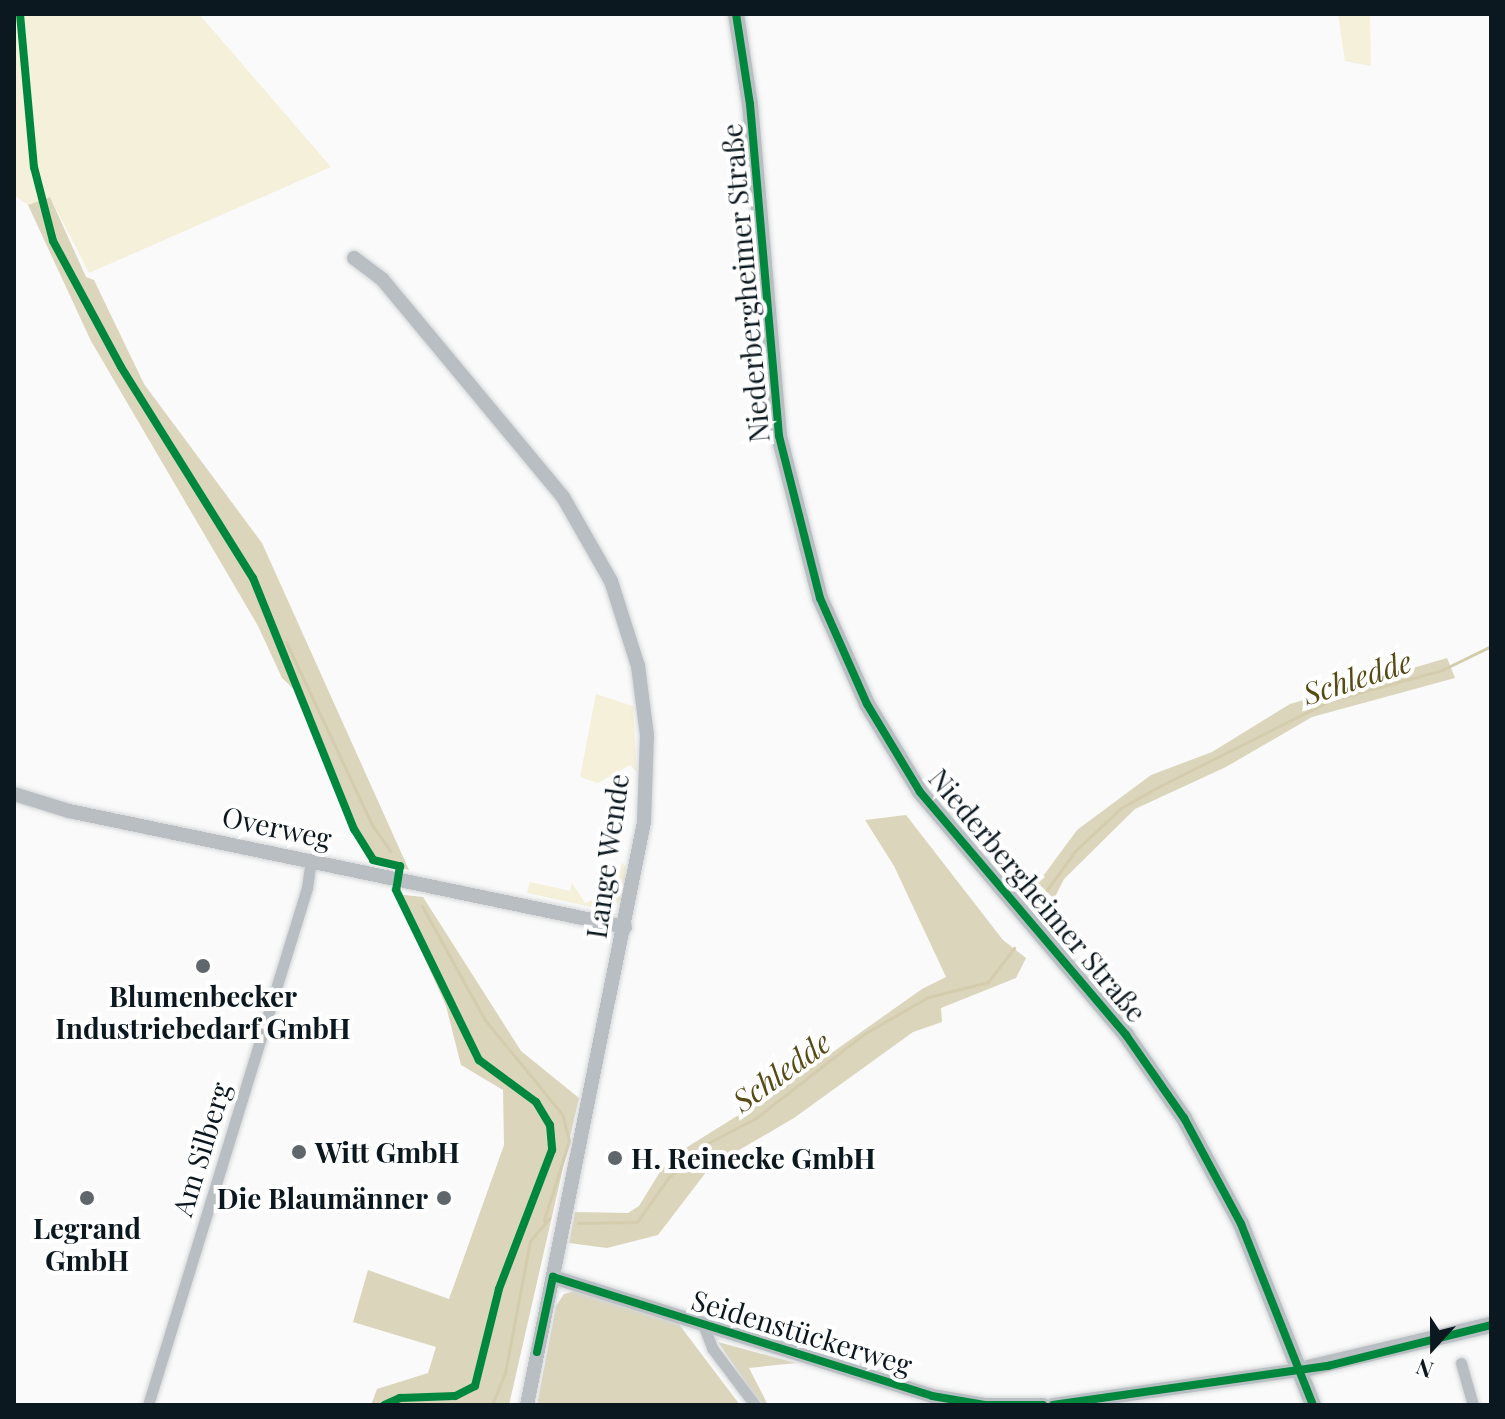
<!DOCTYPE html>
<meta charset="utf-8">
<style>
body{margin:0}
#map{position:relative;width:1505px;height:1419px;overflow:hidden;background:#fafafa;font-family:"Playfair Display",serif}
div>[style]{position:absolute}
.green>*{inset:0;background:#f4f0d9}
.forest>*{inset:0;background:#dbd5bc}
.stream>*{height:3px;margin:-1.5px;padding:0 1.5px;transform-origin:1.5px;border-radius:1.5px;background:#d4ccad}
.roads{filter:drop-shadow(0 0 2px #d4d6d7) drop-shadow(0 0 2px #d4d6d7)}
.minor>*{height:11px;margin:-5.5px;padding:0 5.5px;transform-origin:5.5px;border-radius:5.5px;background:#b9bec3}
.tertiary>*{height:14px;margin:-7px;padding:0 7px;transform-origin:7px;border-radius:7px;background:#b9bec3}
.secondary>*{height:16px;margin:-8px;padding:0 8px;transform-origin:8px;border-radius:8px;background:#b8bec2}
.cycleway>*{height:8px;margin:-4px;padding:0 4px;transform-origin:4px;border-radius:4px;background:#00873e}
.dots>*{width:22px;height:22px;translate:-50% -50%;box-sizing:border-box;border:4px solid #fff;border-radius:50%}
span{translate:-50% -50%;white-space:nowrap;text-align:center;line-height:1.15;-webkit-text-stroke:8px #fff;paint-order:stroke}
.street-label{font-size:28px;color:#0b1820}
.poi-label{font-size:28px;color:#0b1820;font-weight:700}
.left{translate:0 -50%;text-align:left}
.right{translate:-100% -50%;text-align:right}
.water-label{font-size:30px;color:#574b15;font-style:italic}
.frame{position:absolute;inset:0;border:16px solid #0b1820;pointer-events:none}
.north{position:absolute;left:1393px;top:1307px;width:80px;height:80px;-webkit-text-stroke:6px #fff;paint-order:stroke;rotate:201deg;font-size:22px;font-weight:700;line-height:32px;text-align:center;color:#0b1820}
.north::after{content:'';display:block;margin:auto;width:28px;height:36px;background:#0b1820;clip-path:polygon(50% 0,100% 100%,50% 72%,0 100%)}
</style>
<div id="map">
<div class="green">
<div style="clip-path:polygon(14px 14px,199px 14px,331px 167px,89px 273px,50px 197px,28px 205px,14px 195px)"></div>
<div style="clip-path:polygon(1338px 14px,1370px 14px,1371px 66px,1345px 61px)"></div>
<div style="clip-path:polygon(596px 694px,633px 706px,637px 772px,630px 765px,598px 783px,580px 777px)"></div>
<div style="clip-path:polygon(622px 862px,628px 870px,622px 898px,610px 911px,527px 893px,530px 882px,570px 891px,572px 883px,585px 903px,592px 900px,597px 905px,613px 895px,609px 887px,616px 888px)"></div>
</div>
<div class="forest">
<div style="clip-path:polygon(50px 197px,86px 277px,94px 280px,144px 384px,262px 543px,409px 870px,380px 864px,359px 834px,300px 695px,282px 678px,258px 626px,91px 341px,28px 205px)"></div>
<div style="clip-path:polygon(1447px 658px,1455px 678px,1312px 717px,1226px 767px,1135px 809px,1064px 879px,1054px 899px,1038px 883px,1077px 830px,1151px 775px,1212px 752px,1290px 704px)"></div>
<div style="clip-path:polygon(906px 815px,1003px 940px,1026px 958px,1016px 978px,941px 1008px,942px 1022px,913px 1032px,794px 1118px,710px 1167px,658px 1235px,607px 1248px,569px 1243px,575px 1212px,628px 1213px,639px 1206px,663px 1167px,684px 1149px,782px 1088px,922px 989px,946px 977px,894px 866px,865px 820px)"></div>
<div style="clip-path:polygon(396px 894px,423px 897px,521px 1051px,579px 1098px,509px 1405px,371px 1405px,377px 1389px,428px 1373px,436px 1347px,353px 1322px,368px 1270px,449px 1299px,504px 1145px,503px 1090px,461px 1065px,446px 1006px)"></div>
<div style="clip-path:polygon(575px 1291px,678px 1323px,740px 1405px,537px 1405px,556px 1306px,564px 1294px)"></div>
<div style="clip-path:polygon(718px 1342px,796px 1363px,749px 1368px,768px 1405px,761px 1405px)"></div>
</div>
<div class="stream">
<div style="left:286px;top:642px;width:202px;rotate:64.8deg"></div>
<div style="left:372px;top:825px;width:32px;rotate:55deg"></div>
<div style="left:1047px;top:890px;width:48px;rotate:-54.3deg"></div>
<div style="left:1075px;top:851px;width:63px;rotate:-43.1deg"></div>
<div style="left:1121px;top:808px;width:45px;rotate:-29.4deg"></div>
<div style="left:1160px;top:786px;width:189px;rotate:-26.7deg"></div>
<div style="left:1329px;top:701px;width:117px;rotate:-15.3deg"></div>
<div style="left:1442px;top:670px;width:55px;rotate:-26.1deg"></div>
<div style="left:422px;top:906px;width:130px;rotate:61.1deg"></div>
<div style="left:485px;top:1020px;width:122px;rotate:50.7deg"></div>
<div style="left:562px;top:1114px;width:28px;rotate:75deg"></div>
<div style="left:569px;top:1141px;width:83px;rotate:107.6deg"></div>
<div style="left:578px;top:1223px;width:59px;rotate:-1deg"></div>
<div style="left:637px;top:1222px;width:54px;rotate:-54.8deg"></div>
<div style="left:668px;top:1178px;width:55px;rotate:-40.6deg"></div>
<div style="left:710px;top:1142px;width:52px;rotate:-27.6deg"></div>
<div style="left:756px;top:1118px;width:137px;rotate:-37.9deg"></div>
<div style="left:864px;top:1034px;width:74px;rotate:-30deg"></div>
<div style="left:928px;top:997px;width:62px;rotate:-14deg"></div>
<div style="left:988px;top:982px;width:43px;rotate:-52.6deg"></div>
<div style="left:492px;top:1405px;width:35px;rotate:-68deg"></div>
<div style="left:505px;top:1373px;width:134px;rotate:-79.3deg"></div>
<div style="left:530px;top:1241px;width:30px;rotate:-50deg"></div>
</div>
<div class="roads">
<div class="minor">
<div style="left:703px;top:1324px;width:26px;rotate:69deg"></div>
<div style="left:712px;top:1348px;width:71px;rotate:53deg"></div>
<div style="left:1461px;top:1363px;width:44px;rotate:74.1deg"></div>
<div style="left:148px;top:1405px;width:541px;rotate:-72.91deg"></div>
<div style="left:307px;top:888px;width:27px;rotate:-82deg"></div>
</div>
<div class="tertiary">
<div style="left:354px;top:258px;width:35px;rotate:37deg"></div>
<div style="left:382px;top:279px;width:283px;rotate:50.3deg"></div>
<div style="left:563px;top:497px;width:97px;rotate:60.3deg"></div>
<div style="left:611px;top:581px;width:89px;rotate:72.4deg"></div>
<div style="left:638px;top:666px;width:70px;rotate:82.6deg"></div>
<div style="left:647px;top:735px;width:87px;rotate:92deg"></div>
<div style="left:644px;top:822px;width:595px;rotate:101.35deg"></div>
<div style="left:14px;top:794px;width:58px;rotate:17.2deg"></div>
<div style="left:69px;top:811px;width:568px;rotate:11.78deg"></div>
<div style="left:553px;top:1277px;width:397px;rotate:17.4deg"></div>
<div style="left:932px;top:1396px;width:55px;rotate:9.5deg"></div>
<div style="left:986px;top:1405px;width:57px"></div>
<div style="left:1053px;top:1405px;width:249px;rotate:-8.1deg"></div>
</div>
<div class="secondary">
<div style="left:736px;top:14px;width:91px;rotate:81.2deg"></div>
<div style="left:750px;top:104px;width:333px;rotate:85deg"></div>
<div style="left:779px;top:436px;width:167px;rotate:75.8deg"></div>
<div style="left:820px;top:598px;width:116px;rotate:66.1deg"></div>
<div style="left:867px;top:704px;width:103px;rotate:58.9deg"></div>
<div style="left:920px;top:792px;width:319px;rotate:49.7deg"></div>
<div style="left:1126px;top:1035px;width:101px;rotate:55.1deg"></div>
<div style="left:1184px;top:1118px;width:120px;rotate:61.7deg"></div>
<div style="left:1241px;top:1224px;width:195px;rotate:68.3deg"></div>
<div style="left:1300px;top:1370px;width:196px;rotate:-13.3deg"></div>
</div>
</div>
<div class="cycleway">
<div style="left:20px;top:14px;width:154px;rotate:84.8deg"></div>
<div style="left:34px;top:167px;width:76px;rotate:75.6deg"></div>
<div style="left:53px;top:241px;width:143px;rotate:61.6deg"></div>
<div style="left:121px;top:367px;width:249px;rotate:58deg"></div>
<div style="left:253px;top:578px;width:271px;rotate:68.1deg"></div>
<div style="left:354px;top:829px;width:36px;rotate:58deg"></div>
<div style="left:373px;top:860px;width:28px;rotate:13deg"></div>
<div style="left:400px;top:866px;width:24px;rotate:99deg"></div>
<div style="left:396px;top:890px;width:189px;rotate:64deg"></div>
<div style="left:479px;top:1060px;width:71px;rotate:36.4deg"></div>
<div style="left:536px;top:1102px;width:27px;rotate:59deg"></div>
<div style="left:550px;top:1125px;width:25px;rotate:85deg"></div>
<div style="left:552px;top:1150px;width:149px;rotate:110.9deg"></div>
<div style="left:499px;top:1289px;width:100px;rotate:103.9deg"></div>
<div style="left:475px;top:1386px;width:22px;rotate:153deg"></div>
<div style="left:455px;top:1396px;width:55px;rotate:177.9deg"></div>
<div style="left:400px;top:1398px;width:17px;rotate:156deg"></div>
<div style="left:736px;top:14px;width:91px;rotate:81.2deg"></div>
<div style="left:750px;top:104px;width:333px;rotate:85deg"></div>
<div style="left:779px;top:436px;width:167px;rotate:75.8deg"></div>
<div style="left:820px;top:598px;width:116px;rotate:66.1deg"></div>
<div style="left:867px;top:704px;width:103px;rotate:58.9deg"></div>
<div style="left:920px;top:792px;width:319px;rotate:49.7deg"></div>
<div style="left:1126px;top:1035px;width:101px;rotate:55.1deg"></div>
<div style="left:1184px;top:1118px;width:120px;rotate:61.7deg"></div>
<div style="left:1241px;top:1224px;width:195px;rotate:68.3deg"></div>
<div style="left:537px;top:1352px;width:77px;rotate:-78deg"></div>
<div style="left:553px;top:1277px;width:397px;rotate:17.4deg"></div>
<div style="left:932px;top:1396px;width:55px;rotate:9.5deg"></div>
<div style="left:986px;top:1405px;width:57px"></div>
<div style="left:1053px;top:1405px;width:278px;rotate:-8.1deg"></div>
<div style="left:1328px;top:1366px;width:168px;rotate:-14.1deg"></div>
</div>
<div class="dots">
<div style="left:203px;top:966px;background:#5f676c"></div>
<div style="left:299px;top:1152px;background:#5f676c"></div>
<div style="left:615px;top:1158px;background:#5f676c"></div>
<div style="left:87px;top:1198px;background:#5f676c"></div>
<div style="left:444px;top:1198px;background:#5f676c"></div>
</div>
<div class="street-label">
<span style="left:745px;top:283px;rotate:-95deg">Niederbergheimer Straße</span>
<span style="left:277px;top:827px;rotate:12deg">Overweg</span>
<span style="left:607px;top:856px;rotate:-82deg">Lange Wende</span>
<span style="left:1038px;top:895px;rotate:50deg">Niederbergheimer Straße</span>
<span style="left:201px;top:1149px;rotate:-73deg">Am Silberg</span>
<span style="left:802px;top:1332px;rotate:17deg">Seidenstückerweg</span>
</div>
<div class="poi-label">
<span style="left:203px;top:1012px">Blumenbecker<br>Industriebedarf GmbH</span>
<span class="left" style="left:315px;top:1152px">Witt GmbH</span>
<span class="left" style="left:631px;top:1158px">H. Reinecke GmbH</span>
<span class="right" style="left:428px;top:1198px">Die Blaumänner</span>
<span style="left:87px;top:1244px">Legrand<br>GmbH</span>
</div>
<div class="water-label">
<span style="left:1357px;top:677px;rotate:-18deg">Schledde</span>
<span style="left:781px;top:1071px;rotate:-36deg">Schledde</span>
</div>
<div class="frame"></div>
<div class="north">N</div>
</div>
